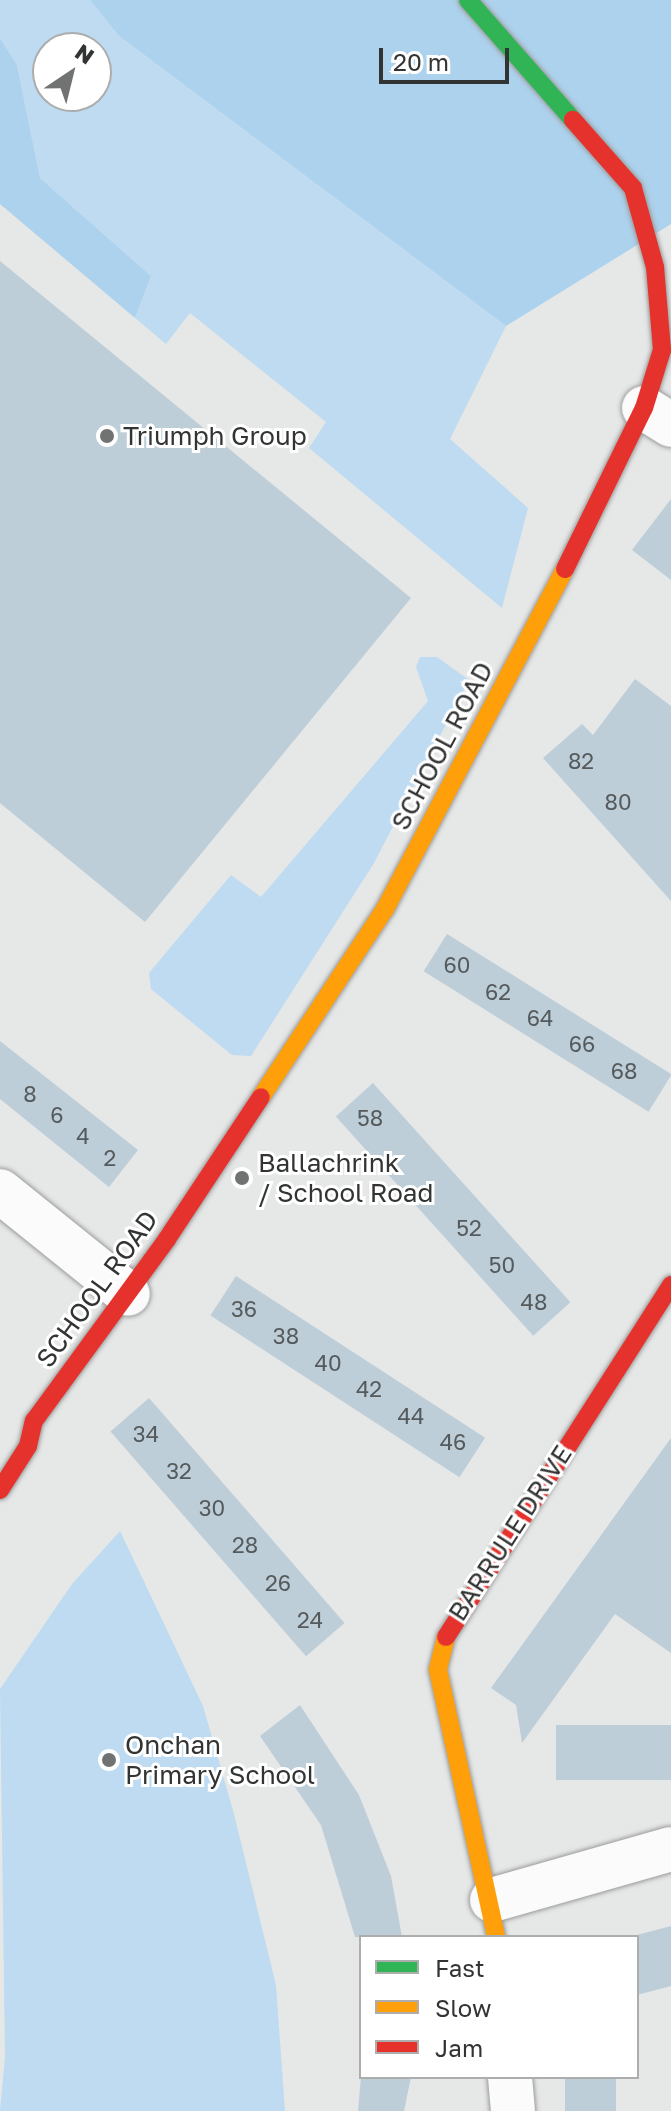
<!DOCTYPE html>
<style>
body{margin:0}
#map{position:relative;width:671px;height:2111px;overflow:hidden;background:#e6e7e7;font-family:"Golos Text",sans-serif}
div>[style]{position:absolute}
.green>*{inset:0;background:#bedbf1}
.forest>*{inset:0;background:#add2ed}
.building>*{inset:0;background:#bdced9;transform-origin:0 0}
.roads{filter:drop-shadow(0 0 2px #9c9c9c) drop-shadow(0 0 2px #9c9c9c)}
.street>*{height:44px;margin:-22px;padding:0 22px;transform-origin:22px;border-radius:22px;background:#fbfbfb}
.fast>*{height:18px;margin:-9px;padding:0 9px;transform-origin:9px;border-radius:9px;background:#30b455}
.slow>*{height:18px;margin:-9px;padding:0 9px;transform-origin:9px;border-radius:9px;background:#ff9f0a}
.jam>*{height:18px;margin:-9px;padding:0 9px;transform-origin:9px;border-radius:9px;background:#e5322d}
.dots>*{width:22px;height:22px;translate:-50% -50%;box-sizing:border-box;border:4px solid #fff;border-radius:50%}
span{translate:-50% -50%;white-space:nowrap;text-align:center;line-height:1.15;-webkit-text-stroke:6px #fff;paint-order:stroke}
.number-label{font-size:22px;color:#555a5c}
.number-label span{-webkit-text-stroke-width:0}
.poi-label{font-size:26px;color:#323333}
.left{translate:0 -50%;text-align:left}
.street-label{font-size:26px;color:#323333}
.legend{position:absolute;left:359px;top:1935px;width:280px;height:144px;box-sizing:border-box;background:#fff;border:2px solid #adadad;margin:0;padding:10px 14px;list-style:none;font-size:24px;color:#323333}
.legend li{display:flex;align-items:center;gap:16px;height:40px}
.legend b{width:40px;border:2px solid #adadad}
.north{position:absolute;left:32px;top:32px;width:80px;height:80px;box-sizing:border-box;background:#fff;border:2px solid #adadad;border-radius:50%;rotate:35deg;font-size:22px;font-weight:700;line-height:32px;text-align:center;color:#323333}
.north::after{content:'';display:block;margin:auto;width:28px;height:36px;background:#717272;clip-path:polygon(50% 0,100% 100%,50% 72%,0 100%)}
.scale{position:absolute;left:379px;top:48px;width:130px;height:36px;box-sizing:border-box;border:4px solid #323333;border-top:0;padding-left:10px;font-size:24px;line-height:28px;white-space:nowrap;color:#323333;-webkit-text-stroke:6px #fff;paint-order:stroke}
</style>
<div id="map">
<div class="green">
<div style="clip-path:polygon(evenodd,0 0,90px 0,119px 36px,506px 326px,450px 439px,528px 508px,502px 608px,309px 448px,326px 422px,190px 313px,166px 344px,135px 318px,151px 276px,40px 178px,17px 65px,0 38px,0 0,48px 48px,96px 48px,96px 96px,48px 96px,48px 48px)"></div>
<div style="clip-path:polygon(420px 657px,437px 657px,469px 680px,374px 863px,251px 1056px,232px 1055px,151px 989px,149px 973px,231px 875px,261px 897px,428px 701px,416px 667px)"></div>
<div style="clip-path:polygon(120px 1531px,203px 1706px,234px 1814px,276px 1985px,285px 2111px,0 2111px,5px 2057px,0 1689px,72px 1584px)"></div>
</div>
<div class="forest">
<div style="clip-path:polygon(90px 0,671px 0,671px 224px,506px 326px,119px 36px)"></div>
<div style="clip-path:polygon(0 38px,17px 65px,40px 178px,151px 276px,135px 318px,0 204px)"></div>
</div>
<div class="building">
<div style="clip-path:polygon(0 261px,411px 598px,145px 922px,0 803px)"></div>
<div style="clip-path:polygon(671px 499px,671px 580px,632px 550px)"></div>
<div style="clip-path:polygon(635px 679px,671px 706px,671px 901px,543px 758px,582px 724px,593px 735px)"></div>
<div style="left:447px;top:934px;width:265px;height:44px;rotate:32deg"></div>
<div style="clip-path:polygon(0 1041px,138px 1150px,109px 1187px,0 1099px)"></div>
<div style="left:373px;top:1083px;width:295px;height:50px;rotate:48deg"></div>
<div style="left:236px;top:1276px;width:297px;height:47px;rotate:33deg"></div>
<div style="left:149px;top:1398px;width:298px;height:51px;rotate:49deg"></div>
<div style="clip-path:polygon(671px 1438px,671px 1653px,615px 1614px,522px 1743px,516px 1705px,491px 1688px)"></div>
<div style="clip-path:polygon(300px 1705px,359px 1795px,391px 1876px,402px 1937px,355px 1937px,321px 1825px,260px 1736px)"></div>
<div style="left:671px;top:1725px;width:55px;height:115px;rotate:90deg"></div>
<div style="clip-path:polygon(671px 1926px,671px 1986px,637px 1995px,637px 1935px)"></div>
<div style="clip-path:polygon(361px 2077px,411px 2077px,404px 2111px,358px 2111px)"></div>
<div style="left:565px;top:2077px;width:51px;height:34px"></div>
</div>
<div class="roads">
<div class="street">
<div style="left:644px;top:408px;width:32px;rotate:32deg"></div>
<div style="left:0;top:1191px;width:164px;rotate:38.8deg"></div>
<div style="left:492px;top:1900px;width:186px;rotate:-15.9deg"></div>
<div style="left:510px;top:2077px;width:34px;rotate:85deg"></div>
</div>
<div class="fast">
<div style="left:468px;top:0;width:159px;rotate:48.8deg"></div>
</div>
<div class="slow">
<div style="left:261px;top:1097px;width:225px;rotate:-56.6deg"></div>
<div style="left:385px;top:909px;width:385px;rotate:-62.1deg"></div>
<div style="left:446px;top:1637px;width:34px;rotate:104deg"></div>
<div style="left:438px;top:1670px;width:273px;rotate:77.7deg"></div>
</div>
<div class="jam">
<div style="left:565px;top:569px;width:179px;rotate:-63.9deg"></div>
<div style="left:644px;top:408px;width:61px;rotate:-72.8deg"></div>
<div style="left:662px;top:350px;width:83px;rotate:-94.8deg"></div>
<div style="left:655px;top:267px;width:82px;rotate:-105.6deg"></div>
<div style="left:633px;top:188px;width:91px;rotate:-131.4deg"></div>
<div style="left:0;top:1490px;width:52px;rotate:-57.5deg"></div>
<div style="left:28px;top:1446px;width:26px;rotate:-77deg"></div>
<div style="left:34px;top:1421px;width:225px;rotate:-53.8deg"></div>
<div style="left:167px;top:1239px;width:170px;rotate:-56.5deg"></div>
<div style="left:446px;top:1637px;width:418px;rotate:-57.4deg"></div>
</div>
</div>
<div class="dots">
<div style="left:107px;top:436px;background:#717272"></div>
<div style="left:242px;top:1178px;background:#717272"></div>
<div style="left:109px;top:1760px;background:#717272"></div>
</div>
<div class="number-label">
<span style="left:581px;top:761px">82</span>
<span style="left:618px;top:802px">80</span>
<span style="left:457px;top:965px">60</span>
<span style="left:498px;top:992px">62</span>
<span style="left:540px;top:1018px">64</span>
<span style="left:582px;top:1044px">66</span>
<span style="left:624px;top:1071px">68</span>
<span style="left:30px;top:1094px">8</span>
<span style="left:57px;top:1115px">6</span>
<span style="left:370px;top:1118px">58</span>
<span style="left:83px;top:1136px">4</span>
<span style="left:110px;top:1158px">2</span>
<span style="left:469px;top:1228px">52</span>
<span style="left:502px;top:1265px">50</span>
<span style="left:534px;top:1302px">48</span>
<span style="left:244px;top:1309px">36</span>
<span style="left:286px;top:1336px">38</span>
<span style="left:328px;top:1363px">40</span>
<span style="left:369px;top:1389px">42</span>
<span style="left:411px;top:1416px">44</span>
<span style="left:146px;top:1434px">34</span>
<span style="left:453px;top:1442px">46</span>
<span style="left:179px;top:1471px">32</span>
<span style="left:212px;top:1508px">30</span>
<span style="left:245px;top:1545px">28</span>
<span style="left:278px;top:1583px">26</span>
<span style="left:310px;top:1620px">24</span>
</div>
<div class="poi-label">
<span class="left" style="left:123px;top:436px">Triumph Group</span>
<span class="left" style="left:258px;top:1178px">Ballachrink<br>/ School Road</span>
<span class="left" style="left:125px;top:1760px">Onchan<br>Primary School</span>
</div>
<div class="street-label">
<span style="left:442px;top:746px;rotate:-62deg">SCHOOL ROAD</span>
<span style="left:97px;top:1289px;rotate:-54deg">SCHOOL ROAD</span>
<span style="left:510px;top:1533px;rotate:-57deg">BARRULE DRIVE</span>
</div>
<ul class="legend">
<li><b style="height:10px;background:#30b455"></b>Fast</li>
<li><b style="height:10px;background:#ff9f0a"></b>Slow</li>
<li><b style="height:10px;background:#e5322d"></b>Jam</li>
</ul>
<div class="north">N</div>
<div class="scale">20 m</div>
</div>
